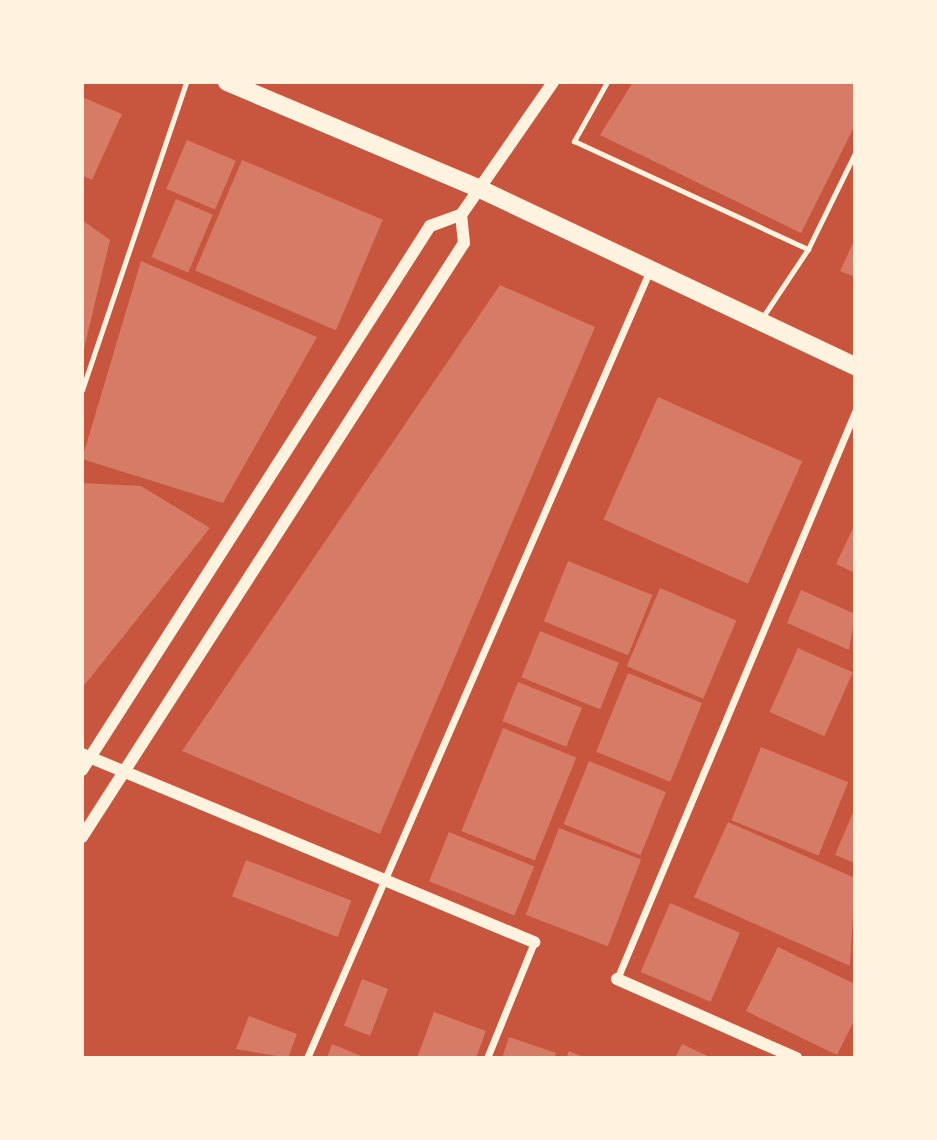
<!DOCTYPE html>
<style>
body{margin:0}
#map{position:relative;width:937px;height:1140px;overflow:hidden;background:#c8553d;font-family:Montserrat,sans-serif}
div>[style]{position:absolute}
.building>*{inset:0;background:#d67c66;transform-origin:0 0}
.service>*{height:5px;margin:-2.5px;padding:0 2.5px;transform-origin:2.5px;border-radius:2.5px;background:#fff3e0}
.minor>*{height:7px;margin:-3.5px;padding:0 3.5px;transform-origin:3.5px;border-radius:3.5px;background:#fff3e0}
.tertiary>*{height:12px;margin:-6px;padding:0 6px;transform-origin:6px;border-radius:6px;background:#fff3e0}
.primary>*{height:18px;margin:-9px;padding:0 9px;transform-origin:9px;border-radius:9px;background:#fff3e0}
span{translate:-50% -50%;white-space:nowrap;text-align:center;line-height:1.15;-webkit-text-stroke:7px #fff3e0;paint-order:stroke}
.frame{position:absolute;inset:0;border:84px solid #fff3e0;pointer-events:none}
</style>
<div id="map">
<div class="building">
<div style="clip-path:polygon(633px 82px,855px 82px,855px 125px,801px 233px,600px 135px)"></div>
<div style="clip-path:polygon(82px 97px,122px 114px,92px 180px,82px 175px)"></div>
<div style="left:187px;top:140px;width:53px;height:53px;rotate:23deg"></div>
<div style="left:242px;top:160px;width:153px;height:120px;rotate:23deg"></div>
<div style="left:176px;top:199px;width:40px;height:63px;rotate:23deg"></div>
<div style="clip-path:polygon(82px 220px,110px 240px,83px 353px,82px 353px)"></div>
<div style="clip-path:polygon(855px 239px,855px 277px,840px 271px)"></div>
<div style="clip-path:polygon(141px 261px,317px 337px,223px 503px,82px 459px)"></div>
<div style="clip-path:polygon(500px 285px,595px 327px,380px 834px,182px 751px)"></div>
<div style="left:658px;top:397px;width:158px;height:134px;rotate:24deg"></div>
<div style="clip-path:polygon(82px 483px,141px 486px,210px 528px,82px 688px)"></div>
<div style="clip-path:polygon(855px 524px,855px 573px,836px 564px)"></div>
<div style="left:568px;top:561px;width:91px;height:65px;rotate:22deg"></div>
<div style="left:660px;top:588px;width:83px;height:85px;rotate:23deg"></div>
<div style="clip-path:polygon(801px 590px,855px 614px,849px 650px,787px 623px)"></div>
<div style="left:540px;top:631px;width:85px;height:50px;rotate:22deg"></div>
<div style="left:798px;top:648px;width:60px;height:70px;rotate:24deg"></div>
<div style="left:628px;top:673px;width:80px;height:85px;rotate:22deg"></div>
<div style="left:518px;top:682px;width:69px;height:42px;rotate:22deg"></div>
<div style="left:503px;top:728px;width:79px;height:111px;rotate:22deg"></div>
<div style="left:761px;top:747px;width:94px;height:79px;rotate:22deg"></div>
<div style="left:589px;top:761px;width:83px;height:68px;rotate:22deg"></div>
<div style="clip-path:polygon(855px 808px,855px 863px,835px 855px)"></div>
<div style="clip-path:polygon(728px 822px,855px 878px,850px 966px,694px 897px)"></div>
<div style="left:559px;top:828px;width:88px;height:93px;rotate:21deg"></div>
<div style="left:449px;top:832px;width:92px;height:53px;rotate:22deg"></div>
<div style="left:246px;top:860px;width:113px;height:39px;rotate:21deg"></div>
<div style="left:670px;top:903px;width:76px;height:75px;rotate:23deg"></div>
<div style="clip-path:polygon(778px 947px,855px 984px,855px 1019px,837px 1055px,746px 1011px)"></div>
<div style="left:362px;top:979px;width:28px;height:50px;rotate:21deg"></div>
<div style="clip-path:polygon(434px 1012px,486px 1031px,476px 1058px,417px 1058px)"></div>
<div style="clip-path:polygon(249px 1016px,297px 1034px,288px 1058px,236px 1049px)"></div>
<div style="clip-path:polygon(509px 1037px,556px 1053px,554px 1058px,502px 1058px)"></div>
<div style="clip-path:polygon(332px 1044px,366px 1058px,327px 1058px)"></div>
<div style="clip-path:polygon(682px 1044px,712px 1058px,675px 1058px)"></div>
<div style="clip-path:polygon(569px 1051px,585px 1058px,566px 1058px)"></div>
</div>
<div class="service">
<div style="left:607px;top:82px;width:68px;rotate:119.2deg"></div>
<div style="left:574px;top:141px;width:258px;rotate:24.8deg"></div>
<div style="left:808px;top:249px;width:107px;rotate:-63.9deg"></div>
<div style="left:762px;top:318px;width:83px;rotate:-56.3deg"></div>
<div style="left:82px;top:390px;width:325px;rotate:-71.3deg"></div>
</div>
<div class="minor">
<div style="left:617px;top:979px;width:615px;rotate:-67.23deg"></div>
<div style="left:307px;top:1058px;width:859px;rotate:-66.48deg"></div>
<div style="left:487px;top:1058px;width:125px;rotate:-67.9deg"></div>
</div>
<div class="tertiary">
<div style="left:461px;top:215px;width:162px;rotate:-55.3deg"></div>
<div style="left:82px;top:754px;width:490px;rotate:22.6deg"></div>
<div style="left:82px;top:770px;width:646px;rotate:-57.39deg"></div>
<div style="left:430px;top:226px;width:33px;rotate:-20deg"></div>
<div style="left:82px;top:837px;width:706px;rotate:-57.26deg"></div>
<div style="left:464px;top:243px;width:28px;rotate:-96deg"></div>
<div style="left:617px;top:979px;width:196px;rotate:23.8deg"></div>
</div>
<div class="primary">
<div style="left:227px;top:82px;width:272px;rotate:22.9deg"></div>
<div style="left:478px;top:188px;width:417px;rotate:25.3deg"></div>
</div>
<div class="frame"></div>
</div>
